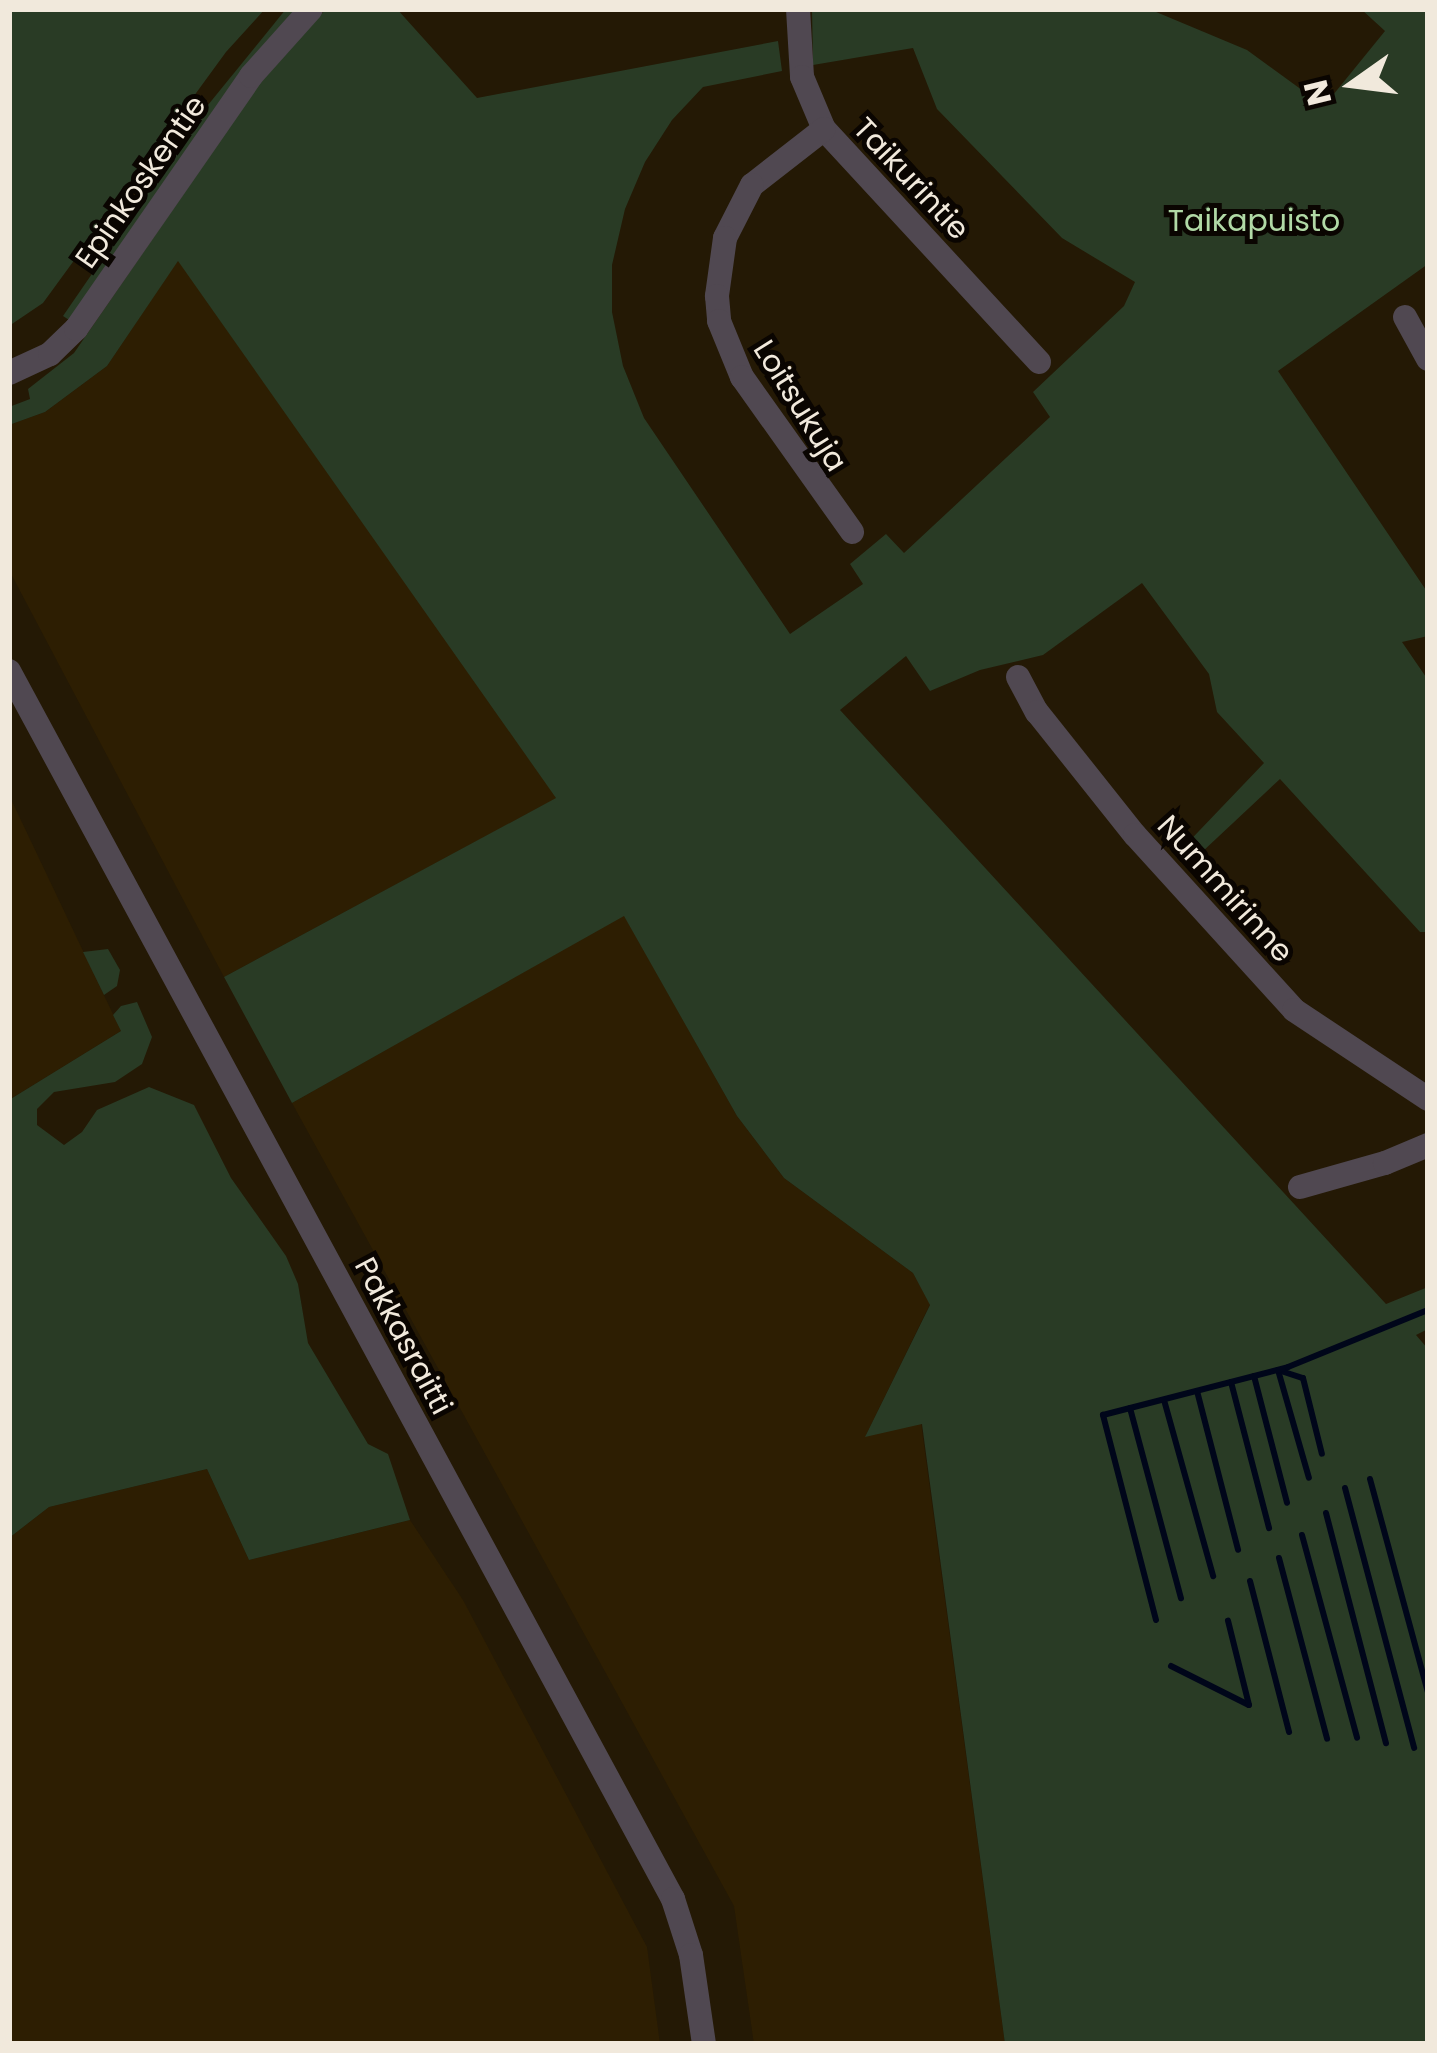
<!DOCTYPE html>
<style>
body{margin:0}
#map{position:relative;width:1437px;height:2053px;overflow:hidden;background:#241905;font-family:Poppins,sans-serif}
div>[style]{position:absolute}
.built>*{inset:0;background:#2d1e02}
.green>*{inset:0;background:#293b25}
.stream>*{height:6px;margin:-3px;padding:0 3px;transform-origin:3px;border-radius:3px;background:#00061a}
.minor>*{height:24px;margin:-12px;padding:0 12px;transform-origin:12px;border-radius:12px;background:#504851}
span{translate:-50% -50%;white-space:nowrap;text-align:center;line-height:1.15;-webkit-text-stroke:10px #0a0501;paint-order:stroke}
.street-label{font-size:30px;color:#f1e9dc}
.park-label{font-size:30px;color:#b1d9a6}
.frame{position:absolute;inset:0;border:12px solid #f1e9dc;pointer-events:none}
.north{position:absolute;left:1293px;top:24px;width:120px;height:120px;-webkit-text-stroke:9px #0a0501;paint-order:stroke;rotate:256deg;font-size:33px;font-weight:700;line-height:48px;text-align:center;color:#f1e9dc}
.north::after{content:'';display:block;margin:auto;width:42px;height:54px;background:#f1e9dc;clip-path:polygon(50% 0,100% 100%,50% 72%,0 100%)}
</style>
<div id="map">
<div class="built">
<div style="clip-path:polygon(178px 260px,557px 798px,224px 977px,9px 570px,9px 425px,45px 412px,107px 366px)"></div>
<div style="clip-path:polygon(9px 795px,121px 1031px,9px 1100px)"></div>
<div style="clip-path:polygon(624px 915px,737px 1116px,784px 1178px,913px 1273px,930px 1304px,866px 1435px,921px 1423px,1005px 2044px,754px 2044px,734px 1906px,292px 1103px)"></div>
<div style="clip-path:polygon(207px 1469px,249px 1560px,410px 1520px,463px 1600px,647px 1947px,660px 2044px,9px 2044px,9px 1538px,49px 1507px)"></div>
</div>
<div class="green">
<div style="clip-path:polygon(9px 9px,265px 9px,226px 52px,43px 303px,9px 326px)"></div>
<div style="clip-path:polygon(286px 9px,296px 9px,69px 320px,63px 316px,208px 105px)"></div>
<div style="clip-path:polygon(326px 9px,397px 9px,477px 98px,778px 41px,782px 71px,703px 87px,672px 120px,645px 162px,625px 209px,612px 265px,612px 312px,623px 366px,644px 418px,790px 634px,863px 584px,850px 564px,886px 534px,904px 553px,1050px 417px,1033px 392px,1124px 306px,1135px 282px,1062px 238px,937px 109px,913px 48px,813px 65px,812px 9px,1149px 9px,1247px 50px,1313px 98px,1333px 95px,1385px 31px,1361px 9px,1428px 9px,1428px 264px,1278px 371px,1428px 593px,1428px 636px,1402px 642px,1428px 680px,1428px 932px,1420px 932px,1280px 779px,1186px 867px,1177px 854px,1264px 763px,1217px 712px,1209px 674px,1142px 583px,1043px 655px,980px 670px,930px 691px,906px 656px,840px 710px,1386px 1304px,1428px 1287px,1428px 1329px,1416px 1335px,1428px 1349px,1428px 2044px,1005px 2044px,922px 1424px,865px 1437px,930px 1305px,913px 1273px,784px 1178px,737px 1116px,624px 916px,292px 1103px,224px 977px,556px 798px,178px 261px,107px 366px,45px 412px,9px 425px,9px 407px,30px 399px,28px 389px,74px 353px,260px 83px)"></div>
<div style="clip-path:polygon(108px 949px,120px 970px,117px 986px,104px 995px,83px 952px)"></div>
<div style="clip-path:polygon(137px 1002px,152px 1037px,142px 1064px,115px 1082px,54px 1092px,37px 1109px,37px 1125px,64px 1145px,82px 1132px,97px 1110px,149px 1087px,194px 1105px,231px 1178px,286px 1256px,298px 1284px,308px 1343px,368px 1444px,388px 1454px,410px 1520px,249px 1560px,207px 1469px,49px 1507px,9px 1538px,9px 1100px,121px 1031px,113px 1015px,121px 1006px)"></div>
</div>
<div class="stream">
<div style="left:1278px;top:1370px;width:112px;rotate:74deg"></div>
<div style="left:1281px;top:1371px;width:23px;rotate:18deg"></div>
<div style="left:1303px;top:1378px;width:78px;rotate:76deg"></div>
<div style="left:1254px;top:1376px;width:131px;rotate:75.4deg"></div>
<div style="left:1231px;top:1382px;width:151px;rotate:75.4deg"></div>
<div style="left:1197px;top:1391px;width:164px;rotate:75.5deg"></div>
<div style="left:1164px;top:1400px;width:183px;rotate:74.4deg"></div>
<div style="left:1130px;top:1408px;width:197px;rotate:75deg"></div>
<div style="left:1370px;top:1479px;width:221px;rotate:74.8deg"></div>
<div style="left:1345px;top:1488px;width:269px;rotate:75.1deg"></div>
<div style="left:1326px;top:1513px;width:238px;rotate:75.4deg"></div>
<div style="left:1302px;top:1535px;width:210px;rotate:74.8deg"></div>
<div style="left:1279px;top:1558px;width:187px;rotate:75.1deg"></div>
<div style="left:1250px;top:1581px;width:156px;rotate:75.5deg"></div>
<div style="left:1156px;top:1620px;width:212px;rotate:-104.5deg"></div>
<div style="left:1103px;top:1415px;width:191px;rotate:-14.5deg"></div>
<div style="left:1288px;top:1367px;width:151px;rotate:-22.2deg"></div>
<div style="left:1171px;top:1666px;width:87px;rotate:26.6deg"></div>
<div style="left:1249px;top:1705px;width:87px;rotate:-104deg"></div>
</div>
<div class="minor">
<div style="left:798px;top:9px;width:68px;rotate:86.6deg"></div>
<div style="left:802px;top:77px;width:56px;rotate:67.1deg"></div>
<div style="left:824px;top:129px;width:317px;rotate:47.3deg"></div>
<div style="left:824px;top:129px;width:91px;rotate:142.1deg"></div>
<div style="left:752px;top:185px;width:59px;rotate:117deg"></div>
<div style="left:725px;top:238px;width:59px;rotate:97.9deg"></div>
<div style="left:717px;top:296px;width:25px;rotate:85deg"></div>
<div style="left:719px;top:321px;width:61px;rotate:67.7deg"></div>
<div style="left:742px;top:377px;width:190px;rotate:54.6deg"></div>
<div style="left:1405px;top:317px;width:48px;rotate:61.3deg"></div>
<div style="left:9px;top:373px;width:45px;rotate:-24.9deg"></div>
<div style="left:50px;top:354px;width:36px;rotate:-44deg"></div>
<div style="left:76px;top:329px;width:308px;rotate:-55.3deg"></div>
<div style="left:251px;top:76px;width:90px;rotate:-48.2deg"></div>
<div style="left:9px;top:671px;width:1396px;rotate:61.6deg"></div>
<div style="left:673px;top:1899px;width:59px;rotate:72.2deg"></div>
<div style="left:691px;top:1955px;width:90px;rotate:81.7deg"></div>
<div style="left:1018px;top:677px;width:40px;rotate:62deg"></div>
<div style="left:1037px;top:712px;width:157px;rotate:51.5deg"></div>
<div style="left:1135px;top:835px;width:236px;rotate:47.7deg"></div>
<div style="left:1294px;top:1010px;width:161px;rotate:33.6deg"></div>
<div style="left:1300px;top:1187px;width:88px;rotate:-15.8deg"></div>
<div style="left:1385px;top:1163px;width:47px;rotate:-22.7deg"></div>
</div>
<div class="street-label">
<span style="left:911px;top:179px;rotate:47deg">Taikurintie</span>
<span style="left:141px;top:182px;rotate:-55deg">Epinkoskentie</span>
<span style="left:800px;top:406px;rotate:58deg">Loitsukuja</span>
<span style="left:1225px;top:889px;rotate:48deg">Nummirinne</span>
<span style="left:403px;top:1336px;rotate:62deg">Pakkasraitti</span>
</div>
<div class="park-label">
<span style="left:1254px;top:221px">Taikapuisto</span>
</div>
<div class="frame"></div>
<div class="north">N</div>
</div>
